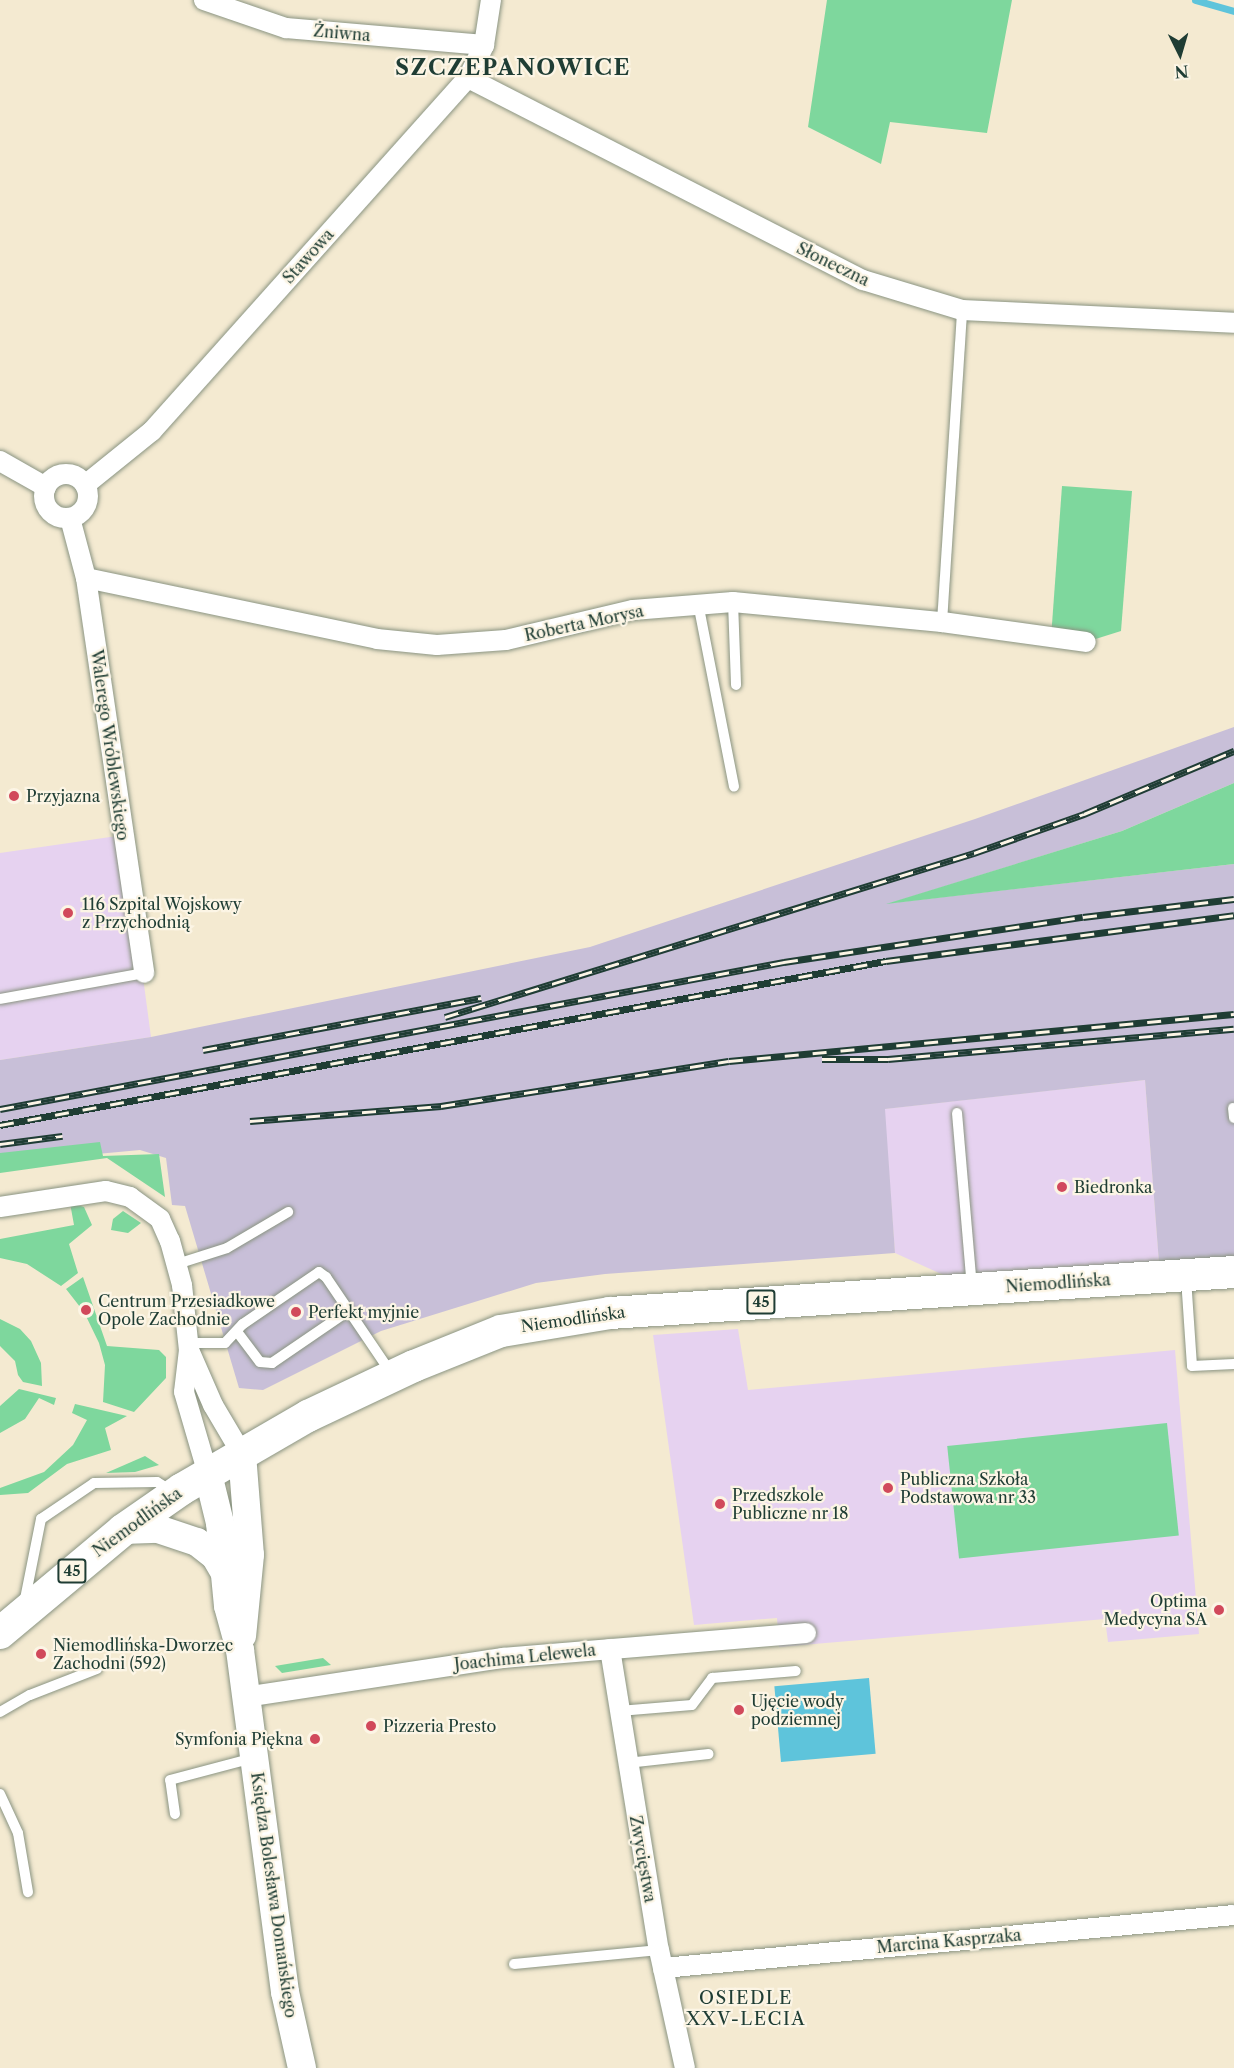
<!DOCTYPE html>
<meta charset="utf-8">
<style>
body{margin:0}
#map{position:relative;width:1234px;height:2068px;overflow:hidden;background:#f4ead1;font-family:"Libre Caslon Text",serif}
div>[style]{position:absolute}
.built>*{inset:0;background:#e6d2f0}
.industrial>*{inset:0;background:#c8bfd8}
.green>*{inset:0;background:#7ed79d;transform-origin:0 0}
.water>*{inset:0;background:#5ec4db;transform-origin:0 0}
.stream>*{height:7px;margin:-3.5px;padding:0 3.5px;transform-origin:3.5px;border-radius:3.5px;background:#5ec4db}
.roads{filter:drop-shadow(0 0 2px #8a9482) drop-shadow(0 0 2px #8a9482)}
.lane>*{height:10px;margin:-5px;padding:0 5px;transform-origin:5px;border-radius:5px;background:#fff}
.street>*{height:20px;margin:-10px;padding:0 10px;transform-origin:10px;border-radius:10px;background:#fff}
.street>.ring{margin:-10px;padding:0;box-sizing:content-box;background:none;border:20px solid #fff;border-radius:50%}
.secondary>*{height:28px;margin:-14px;padding:0 14px;transform-origin:14px;border-radius:14px;background:#fff}
.primary>*{height:32px;margin:-16px;padding:0 16px;transform-origin:16px;border-radius:16px;background:#fff}
.rail>*{height:7px;margin-top:-3.5px;transform-origin:0;background:repeating-linear-gradient(90deg,#fcf5e5 0 14px,#1f3d34 0 28px);box-sizing:border-box;border-block:2px solid #1f3d34}
.dots>*{width:16px;height:16px;translate:-50% -50%;box-sizing:border-box;border:3px solid #fcf5e5;border-radius:50%}
span{translate:-50% -50%;white-space:nowrap;text-align:center;line-height:1.15;-webkit-text-stroke:4.5px #fcf5e5;paint-order:stroke}
.shield-label span{padding:2px 4px;background:#fcf5e5;border:2px solid;border-radius:4px;-webkit-text-stroke-width:0}
.shield-label{font-size:15px;color:#1f3d34;font-weight:700}
.street-label{font-size:16px;color:#1f3d34}
.poi-label{font-size:16px;color:#1f3d34}
.left{translate:0 -50%;text-align:left}
.right{translate:-100% -50%;text-align:right}
.neighbourhood-label{font-size:18px;color:#1f3d34;letter-spacing:1.5px}
.district-label{font-size:22px;color:#1f3d34;font-weight:700;letter-spacing:1.5px}
.north{position:absolute;left:1150px;top:24px;width:60px;height:60px;-webkit-text-stroke:4px #fcf5e5;paint-order:stroke;rotate:175deg;font-size:16px;font-weight:700;line-height:24px;text-align:center;color:#1f3d34}
.north::after{content:'';display:block;margin:auto;width:21px;height:27px;background:#1f3d34;clip-path:polygon(50% 0,100% 100%,50% 72%,0 100%)}
</style>
<div id="map">
<div class="built">
<div style="clip-path:polygon(124px 835px,151px 1037px,0 1060px,0 853px)"></div>
<div style="clip-path:polygon(1145px 1080px,1160px 1276px,972px 1288px,895px 1253px,884px 1109px)"></div>
<div style="clip-path:polygon(738px 1329px,748px 1390px,1175px 1350px,1199px 1634px,1108px 1642px,1105px 1619px,779px 1647px,777px 1618px,694px 1625px,653px 1335px)"></div>
</div>
<div class="industrial">
<div style="clip-path:polygon(1234px 727px,1234px 783px,1122px 831px,891px 903px,1234px 864px,1234px 1272px,1160px 1276px,1145px 1080px,885px 1109px,895px 1253px,605px 1274px,536px 1283px,381px 1331px,263px 1390px,239px 1388px,185px 1206px,172px 1205px,166px 1158px,140px 1150px,0 1163px,0 1060px,151px 1037px,590px 947px,975px 819px)"></div>
</div>
<div class="green">
<div style="clip-path:polygon(827px 0,1012px 0,987px 133px,890px 122px,881px 164px,808px 127px)"></div>
<div style="clip-path:polygon(1062px 486px,1132px 491px,1121px 631px,1086px 642px,1051px 638px)"></div>
<div style="clip-path:polygon(1234px 783px,1234px 864px,886px 904px,1122px 831px)"></div>
<div style="clip-path:polygon(100px 1142px,103px 1156px,159px 1154px,165px 1197px,107px 1158px,0 1173px,0 1153px)"></div>
<div style="clip-path:polygon(70px 1203px,84px 1207px,92px 1225px,69px 1244px,78px 1273px,61px 1286px,27px 1264px,0 1258px,0 1239px,74px 1225px)"></div>
<div style="clip-path:polygon(123px 1211px,141px 1223px,128px 1233px,111px 1230px,113px 1219px)"></div>
<div style="clip-path:polygon(83px 1277px,107px 1346px,159px 1350px,166px 1357px,166px 1378px,134px 1412px,103px 1402px,105px 1365px,99px 1343px,84px 1312px,66px 1289px)"></div>
<div style="clip-path:polygon(0 1319px,20px 1329px,31px 1341px,41px 1363px,42px 1386px,23px 1382px,18px 1375px,15px 1361px,0 1346px)"></div>
<div style="clip-path:polygon(19px 1389px,56px 1398px,54px 1405px,39px 1398px,25px 1419px,0 1433px,0 1406px)"></div>
<div style="clip-path:polygon(75px 1404px,127px 1416px,105px 1428px,111px 1450px,67px 1464px,28px 1493px,0 1495px,0 1488px,44px 1472px,73px 1445px,87px 1420px,72px 1413px)"></div>
<div style="left:1167px;top:1423px;width:113px;height:221px;rotate:84deg"></div>
<div style="clip-path:polygon(145px 1456px,159px 1465px,135px 1472px,106px 1473px)"></div>
<div style="clip-path:polygon(323px 1658px,331px 1665px,282px 1673px,275px 1666px)"></div>
</div>
<div class="water">
<div style="left:869px;top:1678px;width:76px;height:95px;rotate:85deg"></div>
</div>
<div class="stream">
<div style="left:1195px;top:0;width:41px;rotate:15.8deg"></div>
</div>
<div class="roads">
<div class="lane">
<div style="left:733px;top:602px;width:83px;rotate:87.9deg"></div>
<div style="left:698px;top:603px;width:187px;rotate:78.9deg"></div>
<div style="left:942px;top:622px;width:313px;rotate:-86.3deg"></div>
<div style="left:0;top:999px;width:146px;rotate:-10.2deg"></div>
<div style="left:1233px;top:1108px;width:10px;rotate:84deg"></div>
<div style="left:957px;top:1113px;width:176px;rotate:85.1deg"></div>
<div style="left:177px;top:1264px;width:52px;rotate:-17.7deg"></div>
<div style="left:227px;top:1248px;width:71px;rotate:-30.5deg"></div>
<div style="left:1186px;top:1278px;width:88px;rotate:86.1deg"></div>
<div style="left:1192px;top:1366px;width:42px;rotate:-2.7deg"></div>
<div style="left:238px;top:1333px;width:36px;rotate:53deg"></div>
<div style="left:260px;top:1362px;width:12px;rotate:5deg"></div>
<div style="left:272px;top:1363px;width:92px;rotate:-34.4deg"></div>
<div style="left:188px;top:1343px;width:37px"></div>
<div style="left:225px;top:1343px;width:26px;rotate:-47deg"></div>
<div style="left:243px;top:1324px;width:92px;rotate:-34.4deg"></div>
<div style="left:319px;top:1272px;width:9px;rotate:36deg"></div>
<div style="left:326px;top:1277px;width:116px;rotate:55.9deg"></div>
<div style="left:24px;top:1604px;width:87px;rotate:-78.7deg"></div>
<div style="left:41px;top:1519px;width:64px;rotate:-34.2deg"></div>
<div style="left:94px;top:1483px;width:63px;rotate:-0.9deg"></div>
<div style="left:157px;top:1482px;width:19px;rotate:32deg"></div>
<div style="left:619px;top:1711px;width:73px;rotate:-4.7deg"></div>
<div style="left:692px;top:1705px;width:34px;rotate:-53deg"></div>
<div style="left:712px;top:1678px;width:84px;rotate:-4.8deg"></div>
<div style="left:0;top:1712px;width:34px;rotate:-30deg"></div>
<div style="left:30px;top:1695px;width:72px;rotate:-21.2deg"></div>
<div style="left:627px;top:1763px;width:82px;rotate:-6.3deg"></div>
<div style="left:0;top:1794px;width:43px;rotate:65.2deg"></div>
<div style="left:18px;top:1833px;width:60px;rotate:80.4deg"></div>
<div style="left:175px;top:1814px;width:34px;rotate:-98deg"></div>
<div style="left:170px;top:1780px;width:86px;rotate:-14.8deg"></div>
<div style="left:514px;top:1964px;width:146px;rotate:-5.5deg"></div>
</div>
<div class="street">
<div style="left:204px;top:0;width:87px;rotate:18.9deg"></div>
<div style="left:286px;top:28px;width:199px;rotate:4.9deg"></div>
<div style="left:468px;top:78px;width:444px;rotate:27.1deg"></div>
<div style="left:863px;top:280px;width:103px;rotate:16.9deg"></div>
<div style="left:962px;top:310px;width:272px;rotate:2.7deg"></div>
<div style="left:0;top:461px;width:53px;rotate:29.5deg"></div>
<div class="ring" style="left:44px;top:474px;width:24px;height:24px"></div>
<div style="left:85px;top:485px;width:86px;rotate:-38.9deg"></div>
<div style="left:152px;top:431px;width:474px;rotate:-48.2deg"></div>
<div style="left:468px;top:78px;width:37px;rotate:-64deg"></div>
<div style="left:484px;top:45px;width:46px;rotate:-81.2deg"></div>
<div style="left:70px;top:518px;width:62px;rotate:75.1deg"></div>
<div style="left:86px;top:578px;width:399px;rotate:81.6deg"></div>
<div style="left:86px;top:578px;width:297px;rotate:11.8deg"></div>
<div style="left:377px;top:639px;width:60px;rotate:5.7deg"></div>
<div style="left:437px;top:645px;width:69px;rotate:-4.1deg"></div>
<div style="left:506px;top:640px;width:130px;rotate:-13.3deg"></div>
<div style="left:633px;top:610px;width:100px;rotate:-4.6deg"></div>
<div style="left:733px;top:602px;width:210px;rotate:5.5deg"></div>
<div style="left:942px;top:622px;width:145px;rotate:7.9deg"></div>
<div style="left:0;top:1207px;width:107px;rotate:-8.6deg"></div>
<div style="left:106px;top:1191px;width:25px;rotate:14deg"></div>
<div style="left:130px;top:1197px;width:37px;rotate:36deg"></div>
<div style="left:160px;top:1219px;width:24px;rotate:66deg"></div>
<div style="left:170px;top:1241px;width:46px;rotate:74.7deg"></div>
<div style="left:182px;top:1285px;width:65px;rotate:83.9deg"></div>
<div style="left:189px;top:1350px;width:42px;rotate:96.8deg"></div>
<div style="left:184px;top:1392px;width:85px;rotate:73.7deg"></div>
<div style="left:189px;top:1350px;width:60px;rotate:66.4deg"></div>
<div style="left:213px;top:1405px;width:57px;rotate:59.4deg"></div>
<div style="left:610px;top:1649px;width:305px;rotate:80.8deg"></div>
<div style="left:659px;top:1950px;width:121px;rotate:77.6deg"></div>
<div style="left:245px;top:1697px;width:261px;rotate:-8.6deg"></div>
<div style="left:503px;top:1658px;width:304px;rotate:-4.7deg"></div>
<div style="left:663px;top:1968px;width:573px;rotate:-5.3deg"></div>
</div>
<div class="secondary">
<div style="left:242px;top:1454px;width:101px;rotate:85.5deg"></div>
<div style="left:250px;top:1555px;width:81px;rotate:95.6deg"></div>
<div style="left:208px;top:1474px;width:50px;rotate:76.2deg"></div>
<div style="left:220px;top:1523px;width:83px;rotate:84.5deg"></div>
<div style="left:228px;top:1606px;width:46px;rotate:74.7deg"></div>
<div style="left:240px;top:1650px;width:345px;rotate:82.5deg"></div>
<div style="left:285px;top:1992px;width:78px;rotate:77.4deg"></div>
<div style="left:123px;top:1530px;width:35px;rotate:-2deg"></div>
<div style="left:158px;top:1529px;width:41px;rotate:18.4deg"></div>
<div style="left:197px;top:1542px;width:23px;rotate:38deg"></div>
<div style="left:215px;top:1556px;width:16px;rotate:60deg"></div>
</div>
<div class="primary">
<div style="left:0;top:1633px;width:160px;rotate:-39.9deg"></div>
<div style="left:123px;top:1530px;width:72px;rotate:-34.8deg"></div>
<div style="left:182px;top:1489px;width:146px;rotate:-30.1deg"></div>
<div style="left:308px;top:1416px;width:117px;rotate:-25.3deg"></div>
<div style="left:414px;top:1366px;width:94px;rotate:-21.9deg"></div>
<div style="left:501px;top:1331px;width:110px;rotate:-9.4deg"></div>
<div style="left:610px;top:1313px;width:625px;rotate:-3.76deg"></div>
</div>
</div>
<div class="rail">
<div style="left:445px;top:1017px;width:554px;rotate:-17.22deg"></div>
<div style="left:974px;top:853px;width:117px;rotate:-19.5deg"></div>
<div style="left:1084px;top:814px;width:163px;rotate:-22.8deg"></div>
<div style="left:203px;top:1050px;width:283px;rotate:-10.6deg"></div>
<div style="left:822px;top:1059px;width:66px"></div>
<div style="left:888px;top:1059px;width:347px;rotate:-5deg"></div>
<div style="left:0;top:1109px;width:798px;rotate:-10.62deg"></div>
<div style="left:784px;top:962px;width:302px;rotate:-8.6deg"></div>
<div style="left:1083px;top:917px;width:152px;rotate:-6.8deg"></div>
<div style="left:250px;top:1121px;width:192px;rotate:-4.5deg"></div>
<div style="left:441px;top:1106px;width:291px;rotate:-8.9deg"></div>
<div style="left:729px;top:1061px;width:507px;rotate:-5.32deg"></div>
<div style="left:0;top:1125px;width:901px;rotate:-10.49deg"></div>
<div style="left:886px;top:961px;width:351px;rotate:-7.5deg"></div>
<div style="left:0;top:1144px;width:63px;rotate:-7.4deg"></div>
</div>
<div class="dots">
<div style="left:14px;top:796px;background:#d1495b"></div>
<div style="left:68px;top:913px;background:#d1495b"></div>
<div style="left:1062px;top:1187px;background:#d1495b"></div>
<div style="left:86px;top:1310px;background:#d1495b"></div>
<div style="left:296px;top:1312px;background:#d1495b"></div>
<div style="left:888px;top:1488px;background:#d1495b"></div>
<div style="left:720px;top:1504px;background:#d1495b"></div>
<div style="left:1219px;top:1610px;background:#d1495b"></div>
<div style="left:41px;top:1654px;background:#d1495b"></div>
<div style="left:739px;top:1710px;background:#d1495b"></div>
<div style="left:371px;top:1726px;background:#d1495b"></div>
<div style="left:315px;top:1739px;background:#d1495b"></div>
</div>
<div class="shield-label">
<span style="left:761px;top:1302px">45</span>
<span style="left:72px;top:1571px">45</span>
</div>
<div class="street-label">
<span style="left:342px;top:33px;rotate:5deg">Żniwna</span>
<span style="left:308px;top:256px;rotate:-48deg">Stawowa</span>
<span style="left:833px;top:264px;rotate:26deg">Słoneczna</span>
<span style="left:584px;top:623px;rotate:-12deg">Roberta Morysa</span>
<span style="left:110px;top:745px;rotate:82deg">Walerego Wróblewskiego</span>
<span style="left:1058px;top:1283px;rotate:-4deg">Niemodlińska</span>
<span style="left:573px;top:1319px;rotate:-8deg">Niemodlińska</span>
<span style="left:137px;top:1522px;rotate:-36deg">Niemodlińska</span>
<span style="left:525px;top:1657px;rotate:-6deg">Joachima Lelewela</span>
<span style="left:643px;top:1859px;rotate:80deg">Zwycięstwa</span>
<span style="left:274px;top:1895px;rotate:82deg">Księdza Bolesława Domańskiego</span>
<span style="left:949px;top:1941px;rotate:-5deg">Marcina Kasprzaka</span>
</div>
<div class="poi-label">
<span class="left" style="left:26px;top:796px">Przyjazna</span>
<span class="left" style="left:82px;top:913px">116 Szpital Wojskowy<br>z Przychodnią</span>
<span class="left" style="left:1074px;top:1187px">Biedronka</span>
<span class="left" style="left:98px;top:1310px">Centrum Przesiadkowe<br>Opole Zachodnie</span>
<span class="left" style="left:308px;top:1312px">Perfekt myjnie</span>
<span class="left" style="left:900px;top:1488px">Publiczna Szkoła<br>Podstawowa nr 33</span>
<span class="left" style="left:732px;top:1504px">Przedszkole<br>Publiczne nr 18</span>
<span class="right" style="left:1207px;top:1610px">Optima<br>Medycyna SA</span>
<span class="left" style="left:53px;top:1654px">Niemodlińska-Dworzec<br>Zachodni (592)</span>
<span class="left" style="left:751px;top:1710px">Ujęcie wody<br>podziemnej</span>
<span class="left" style="left:383px;top:1726px">Pizzeria Presto</span>
<span class="right" style="left:303px;top:1739px">Symfonia Piękna</span>
</div>
<div class="neighbourhood-label">
<span style="left:746px;top:2009px">OSIEDLE<br>XXV-LECIA</span>
</div>
<div class="district-label">
<span style="left:513px;top:68px">SZCZEPANOWICE</span>
</div>
<div class="north">N</div>
</div>
